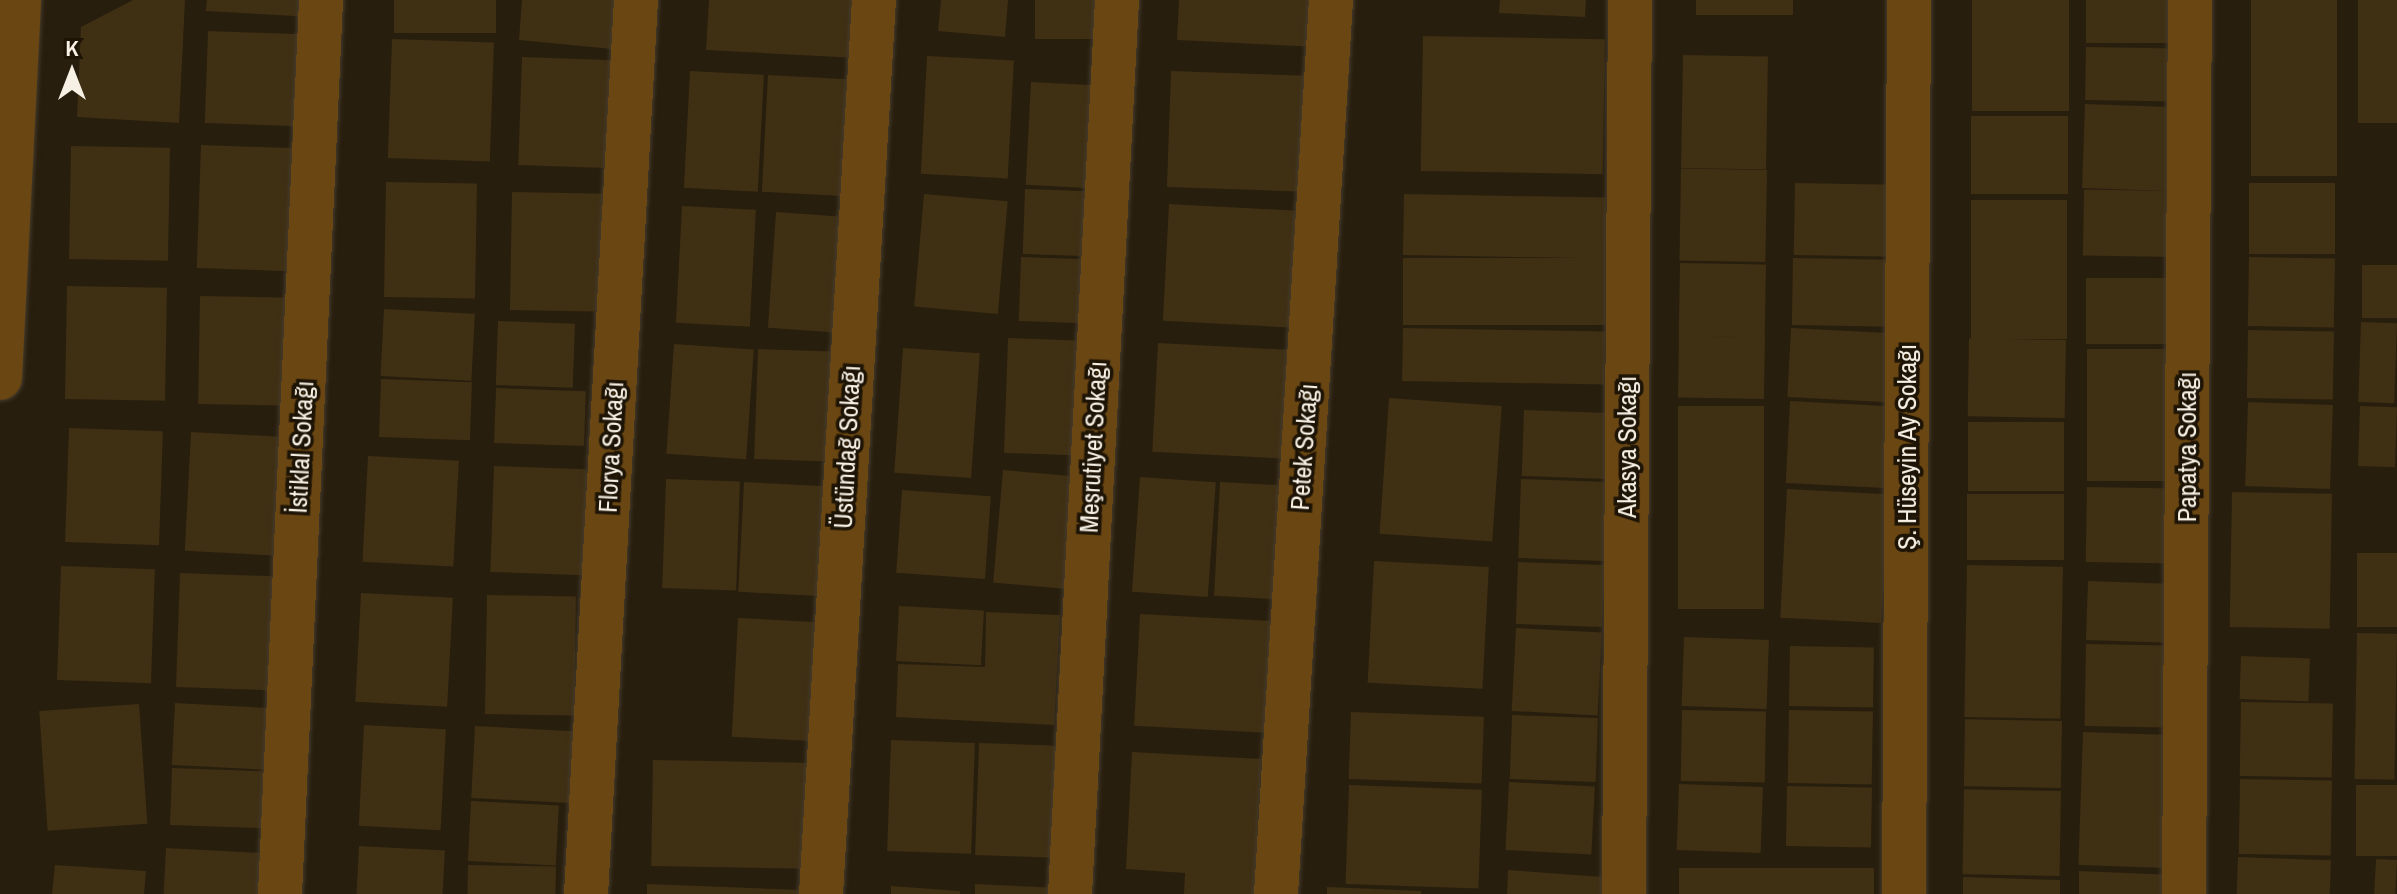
<!DOCTYPE html>
<meta charset="utf-8">
<style>
body{margin:0}
#map{position:relative;width:2397px;height:894px;overflow:hidden;background:#281e0e;font-family:"Archivo Narrow",sans-serif}
div>[style]{position:absolute}
.building>*{inset:0;background:#3f2f13;transform-origin:0 0}
.roads{filter:drop-shadow(0 0 2px #453b2c) drop-shadow(0 0 2px #453b2c)}
.minor>*{height:44px;margin:-22px;padding:0 22px;transform-origin:22px;border-radius:22px;background:#694612}
span{translate:-50% -50%;white-space:nowrap;text-align:center;line-height:1.15;-webkit-text-stroke:7px #1e1405;paint-order:stroke}
.street-label{font-size:26px;color:#f6f0e5}
.north{position:absolute;left:32px;top:32px;width:80px;height:80px;-webkit-text-stroke:6px #1e1405;paint-order:stroke;rotate:0deg;font-size:22px;font-weight:700;line-height:32px;text-align:center;color:#f6f0e5}
.north::after{content:'';display:block;margin:auto;width:28px;height:36px;background:#f6f0e5;clip-path:polygon(50% 0,100% 100%,50% 72%,0 100%)}
</style>
<div id="map">
<div class="building">
<div style="clip-path:polygon(133px 0,185px 0,179px 123px,77px 117px,81px 27px)"></div>
<div style="clip-path:polygon(207px 0,313px 0,312px 17px,206px 11px)"></div>
<div style="left:394px;top:0;width:102px;height:33px"></div>
<div style="clip-path:polygon(522px 0,616px 0,612px 49px,519px 40px)"></div>
<div style="clip-path:polygon(709px 0,859px 0,856px 58px,706px 50px)"></div>
<div style="clip-path:polygon(941px 0,1008px 0,1005px 37px,938px 31px)"></div>
<div style="left:1035px;top:0;width:71px;height:39px"></div>
<div style="clip-path:polygon(1179px 0,1319px 0,1317px 47px,1177px 40px)"></div>
<div style="clip-path:polygon(1500px 0,1586px 0,1585px 17px,1499px 13px)"></div>
<div style="left:1696px;top:0;width:97px;height:15px"></div>
<div style="left:1972px;top:0;width:97px;height:111px"></div>
<div style="left:2086px;top:0;width:92px;height:43px"></div>
<div style="left:2251px;top:0;width:86px;height:176px"></div>
<div style="left:2358px;top:0;width:39px;height:123px"></div>
<div style="left:208px;top:31px;width:101px;height:92px;rotate:2deg"></div>
<div style="left:1423px;top:36px;width:182px;height:135px;rotate:1deg"></div>
<div style="left:392px;top:39px;width:102px;height:119px;rotate:2deg"></div>
<div style="left:2086px;top:47px;width:92px;height:53px;rotate:1deg"></div>
<div style="left:1683px;top:55px;width:85px;height:113px;rotate:1deg"></div>
<div style="left:927px;top:56px;width:87px;height:118px;rotate:3deg"></div>
<div style="left:522px;top:57px;width:94px;height:108px;rotate:2deg"></div>
<div style="left:690px;top:71px;width:74px;height:117px;rotate:3deg"></div>
<div style="left:1171px;top:71px;width:136px;height:116px;rotate:2deg"></div>
<div style="left:768px;top:75px;width:85px;height:117px;rotate:3deg"></div>
<div style="left:1031px;top:82px;width:74px;height:103px;rotate:3deg"></div>
<div style="left:2085px;top:104px;width:92px;height:84px;rotate:2deg"></div>
<div style="left:1971px;top:116px;width:97px;height:78px"></div>
<div style="left:201px;top:145px;width:101px;height:123px;rotate:2deg"></div>
<div style="left:71px;top:146px;width:99px;height:113px;rotate:1deg"></div>
<div style="left:1767px;top:170px;width:92px;height:86px;rotate:91deg"></div>
<div style="left:386px;top:182px;width:91px;height:115px;rotate:1deg"></div>
<div style="left:1795px;top:183px;width:100px;height:72px;rotate:1deg"></div>
<div style="left:2249px;top:183px;width:86px;height:71px"></div>
<div style="left:1025px;top:189px;width:73px;height:65px;rotate:2deg"></div>
<div style="left:2176px;top:191px;width:66px;height:92px;rotate:91deg"></div>
<div style="left:512px;top:192px;width:95px;height:118px;rotate:1deg"></div>
<div style="left:924px;top:194px;width:84px;height:113px;rotate:5deg"></div>
<div style="left:1404px;top:194px;width:202px;height:61px;rotate:1deg"></div>
<div style="left:1971px;top:200px;width:96px;height:139px"></div>
<div style="left:1169px;top:204px;width:137px;height:117px;rotate:3deg"></div>
<div style="left:682px;top:206px;width:74px;height:117px;rotate:3deg"></div>
<div style="left:776px;top:212px;width:68px;height:116px;rotate:4deg"></div>
<div style="left:1021px;top:257px;width:73px;height:64px;rotate:2deg"></div>
<div style="left:2249px;top:257px;width:86px;height:69px;rotate:1deg"></div>
<div style="left:1403px;top:258px;width:202px;height:67px"></div>
<div style="left:1793px;top:258px;width:100px;height:67px;rotate:1deg"></div>
<div style="left:1680px;top:263px;width:86px;height:73px;rotate:1deg"></div>
<div style="left:2362px;top:265px;width:35px;height:53px"></div>
<div style="left:2086px;top:278px;width:88px;height:66px"></div>
<div style="left:67px;top:286px;width:100px;height:113px;rotate:1deg"></div>
<div style="left:200px;top:296px;width:97px;height:108px;rotate:1deg"></div>
<div style="left:384px;top:309px;width:91px;height:67px;rotate:3deg"></div>
<div style="left:498px;top:321px;width:77px;height:64px;rotate:2deg"></div>
<div style="left:2361px;top:322px;width:36px;height:80px;rotate:2deg"></div>
<div style="left:1403px;top:328px;width:202px;height:53px;rotate:1deg"></div>
<div style="left:1791px;top:328px;width:101px;height:69px;rotate:3deg"></div>
<div style="left:2248px;top:330px;width:86px;height:68px;rotate:1deg"></div>
<div style="left:1765px;top:337px;width:62px;height:86px;rotate:91deg"></div>
<div style="left:1008px;top:338px;width:76px;height:115px;rotate:2deg"></div>
<div style="left:2066px;top:340px;width:78px;height:97px;rotate:91deg"></div>
<div style="left:1158px;top:343px;width:140px;height:109px;rotate:3deg"></div>
<div style="left:674px;top:344px;width:80px;height:110px;rotate:4deg"></div>
<div style="left:903px;top:348px;width:77px;height:125px;rotate:4deg"></div>
<div style="left:758px;top:349px;width:75px;height:110px;rotate:2deg"></div>
<div style="left:2087px;top:349px;width:87px;height:132px"></div>
<div style="left:381px;top:379px;width:91px;height:58px;rotate:2deg"></div>
<div style="left:496px;top:388px;width:90px;height:55px;rotate:2deg"></div>
<div style="left:1389px;top:398px;width:113px;height:136px;rotate:4deg"></div>
<div style="left:1790px;top:401px;width:100px;height:82px;rotate:3deg"></div>
<div style="left:2248px;top:402px;width:85px;height:84px;rotate:2deg"></div>
<div style="left:1678px;top:406px;width:86px;height:203px"></div>
<div style="left:2360px;top:406px;width:37px;height:60px;rotate:2deg"></div>
<div style="left:1524px;top:410px;width:85px;height:66px;rotate:2deg"></div>
<div style="left:2064px;top:422px;width:69px;height:96px;rotate:90deg"></div>
<div style="left:69px;top:428px;width:94px;height:114px;rotate:2deg"></div>
<div style="left:191px;top:432px;width:103px;height:119px;rotate:3deg"></div>
<div style="left:368px;top:456px;width:91px;height:106px;rotate:3deg"></div>
<div style="left:494px;top:466px;width:93px;height:106px;rotate:2deg"></div>
<div style="left:1003px;top:470px;width:74px;height:113px;rotate:5deg"></div>
<div style="left:1140px;top:477px;width:76px;height:115px;rotate:4deg"></div>
<div style="left:666px;top:479px;width:74px;height:109px;rotate:2deg"></div>
<div style="left:1521px;top:479px;width:86px;height:79px;rotate:2deg"></div>
<div style="left:744px;top:482px;width:83px;height:110px;rotate:3deg"></div>
<div style="left:1220px;top:482px;width:64px;height:114px;rotate:3deg"></div>
<div style="left:2087px;top:487px;width:88px;height:75px;rotate:1deg"></div>
<div style="left:1787px;top:489px;width:101px;height:129px;rotate:3deg"></div>
<div style="left:902px;top:490px;width:89px;height:83px;rotate:4deg"></div>
<div style="left:2232px;top:492px;width:100px;height:135px;rotate:1deg"></div>
<div style="left:1967px;top:494px;width:97px;height:66px"></div>
<div style="left:2357px;top:553px;width:40px;height:74px"></div>
<div style="left:1374px;top:561px;width:115px;height:122px;rotate:3deg"></div>
<div style="left:1518px;top:562px;width:86px;height:62px;rotate:2deg"></div>
<div style="left:1967px;top:565px;width:96px;height:152px;rotate:1deg"></div>
<div style="left:61px;top:566px;width:94px;height:114px;rotate:2deg"></div>
<div style="left:180px;top:573px;width:94px;height:114px;rotate:2deg"></div>
<div style="left:2088px;top:581px;width:95px;height:59px;rotate:2deg"></div>
<div style="left:361px;top:593px;width:92px;height:109px;rotate:3deg"></div>
<div style="left:487px;top:595px;width:89px;height:119px;rotate:1deg"></div>
<div style="left:899px;top:606px;width:85px;height:55px;rotate:3deg"></div>
<div style="clip-path:polygon(986px 612px,1060px 615px,1054px 725px,896px 717px,898px 664px,985px 667px)"></div>
<div style="left:1140px;top:614px;width:137px;height:112px;rotate:3deg"></div>
<div style="left:738px;top:618px;width:81px;height:119px;rotate:3deg"></div>
<div style="left:1516px;top:628px;width:86px;height:83px;rotate:3deg"></div>
<div style="left:2357px;top:633px;width:40px;height:146px;rotate:1deg"></div>
<div style="left:1684px;top:637px;width:85px;height:69px;rotate:2deg"></div>
<div style="left:2086px;top:644px;width:95px;height:82px;rotate:1deg"></div>
<div style="left:1790px;top:646px;width:84px;height:60px;rotate:1deg"></div>
<div style="left:2241px;top:656px;width:69px;height:43px;rotate:2deg"></div>
<div style="left:2241px;top:702px;width:92px;height:74px;rotate:1deg"></div>
<div style="left:175px;top:703px;width:95px;height:62px;rotate:3deg"></div>
<div style="left:139px;top:704px;width:120px;height:100px;rotate:86deg"></div>
<div style="left:1682px;top:710px;width:84px;height:71px;rotate:1deg"></div>
<div style="left:1789px;top:710px;width:84px;height:73px;rotate:1deg"></div>
<div style="left:1351px;top:712px;width:133px;height:67px;rotate:2deg"></div>
<div style="left:1512px;top:715px;width:86px;height:64px;rotate:2deg"></div>
<div style="left:2062px;top:721px;width:67px;height:97px;rotate:91deg"></div>
<div style="left:364px;top:725px;width:82px;height:101px;rotate:3deg"></div>
<div style="left:475px;top:726px;width:113px;height:72px;rotate:3deg"></div>
<div style="left:2083px;top:732px;width:95px;height:133px;rotate:2deg"></div>
<div style="left:891px;top:740px;width:84px;height:111px;rotate:2deg"></div>
<div style="left:979px;top:743px;width:78px;height:112px;rotate:2deg"></div>
<div style="clip-path:polygon(1132px 752px,1261px 759px,1254px 894px,1184px 894px,1185px 873px,1126px 869px)"></div>
<div style="left:653px;top:760px;width:156px;height:106px;rotate:1deg"></div>
<div style="left:172px;top:768px;width:95px;height:57px;rotate:2deg"></div>
<div style="left:2240px;top:779px;width:92px;height:75px;rotate:1deg"></div>
<div style="left:1509px;top:782px;width:86px;height:68px;rotate:3deg"></div>
<div style="left:1679px;top:784px;width:84px;height:66px;rotate:2deg"></div>
<div style="left:1349px;top:785px;width:133px;height:99px;rotate:2deg"></div>
<div style="left:2356px;top:785px;width:41px;height:71px"></div>
<div style="left:1787px;top:786px;width:85px;height:60px;rotate:1deg"></div>
<div style="left:2061px;top:791px;width:85px;height:97px;rotate:91deg"></div>
<div style="left:471px;top:801px;width:88px;height:60px;rotate:3deg"></div>
<div style="left:359px;top:846px;width:86px;height:48px;rotate:3deg"></div>
<div style="left:166px;top:848px;width:103px;height:46px;rotate:3deg"></div>
<div style="left:2238px;top:857px;width:93px;height:37px;rotate:2deg"></div>
<div style="left:2376px;top:859px;width:21px;height:35px;rotate:3deg"></div>
<div style="clip-path:polygon(55px 865px,146px 871px,144px 894px,52px 894px)"></div>
<div style="left:468px;top:865px;width:88px;height:29px;rotate:1deg"></div>
<div style="left:1679px;top:868px;width:195px;height:26px"></div>
<div style="clip-path:polygon(1508px 870px,1603px 877px,1602px 894px,1507px 894px)"></div>
<div style="clip-path:polygon(2079px 871px,2174px 875px,2174px 894px,2079px 894px)"></div>
<div style="clip-path:polygon(1963px 877px,2060px 880px,2060px 894px,1963px 894px)"></div>
<div style="clip-path:polygon(647px 884px,801px 890px,801px 894px,647px 894px)"></div>
<div style="clip-path:polygon(975px 884px,1060px 888px,1059px 894px,975px 894px)"></div>
<div style="clip-path:polygon(891px 886px,960px 891px,960px 894px,891px 894px)"></div>
<div style="clip-path:polygon(1327px 887px,1421px 891px,1421px 894px,1327px 894px)"></div>
</div>
<div class="roads">
<div class="minor">
<div style="left:0;top:378px;width:378px;rotate:-87.1deg"></div>
<div style="left:280px;top:894px;width:895px;rotate:-87.37deg"></div>
<div style="left:586px;top:894px;width:895px;rotate:-86.8deg"></div>
<div style="left:821px;top:894px;width:896px;rotate:-86.61deg"></div>
<div style="left:1070px;top:894px;width:895px;rotate:-86.99deg"></div>
<div style="left:1276px;top:894px;width:896px;rotate:-86.48deg"></div>
<div style="left:1624px;top:894px;width:894px;rotate:-89.62deg"></div>
<div style="left:1904px;top:894px;width:894px;rotate:-89.68deg"></div>
<div style="left:2184px;top:894px;width:894px;rotate:-89.62deg"></div>
</div>
</div>
<div class="street-label">
<span style="left:301px;top:447px;rotate:-87deg">İstiklal Sokağı</span>
<span style="left:611px;top:447px;rotate:-87deg">Florya Sokağı</span>
<span style="left:847px;top:447px;rotate:-87deg">Üstündağ Sokağı</span>
<span style="left:1093px;top:447px;rotate:-87deg">Meşrutiyet Sokağı</span>
<span style="left:1304px;top:447px;rotate:-86deg">Petek Sokağı</span>
<span style="left:1627px;top:447px;rotate:-90deg">Akasya Sokağı</span>
<span style="left:1907px;top:447px;rotate:-90deg">Ş. Hüseyin Ay Sokağı</span>
<span style="left:2187px;top:447px;rotate:-90deg">Papatya Sokağı</span>
</div>
<div class="north">K</div>
</div>
